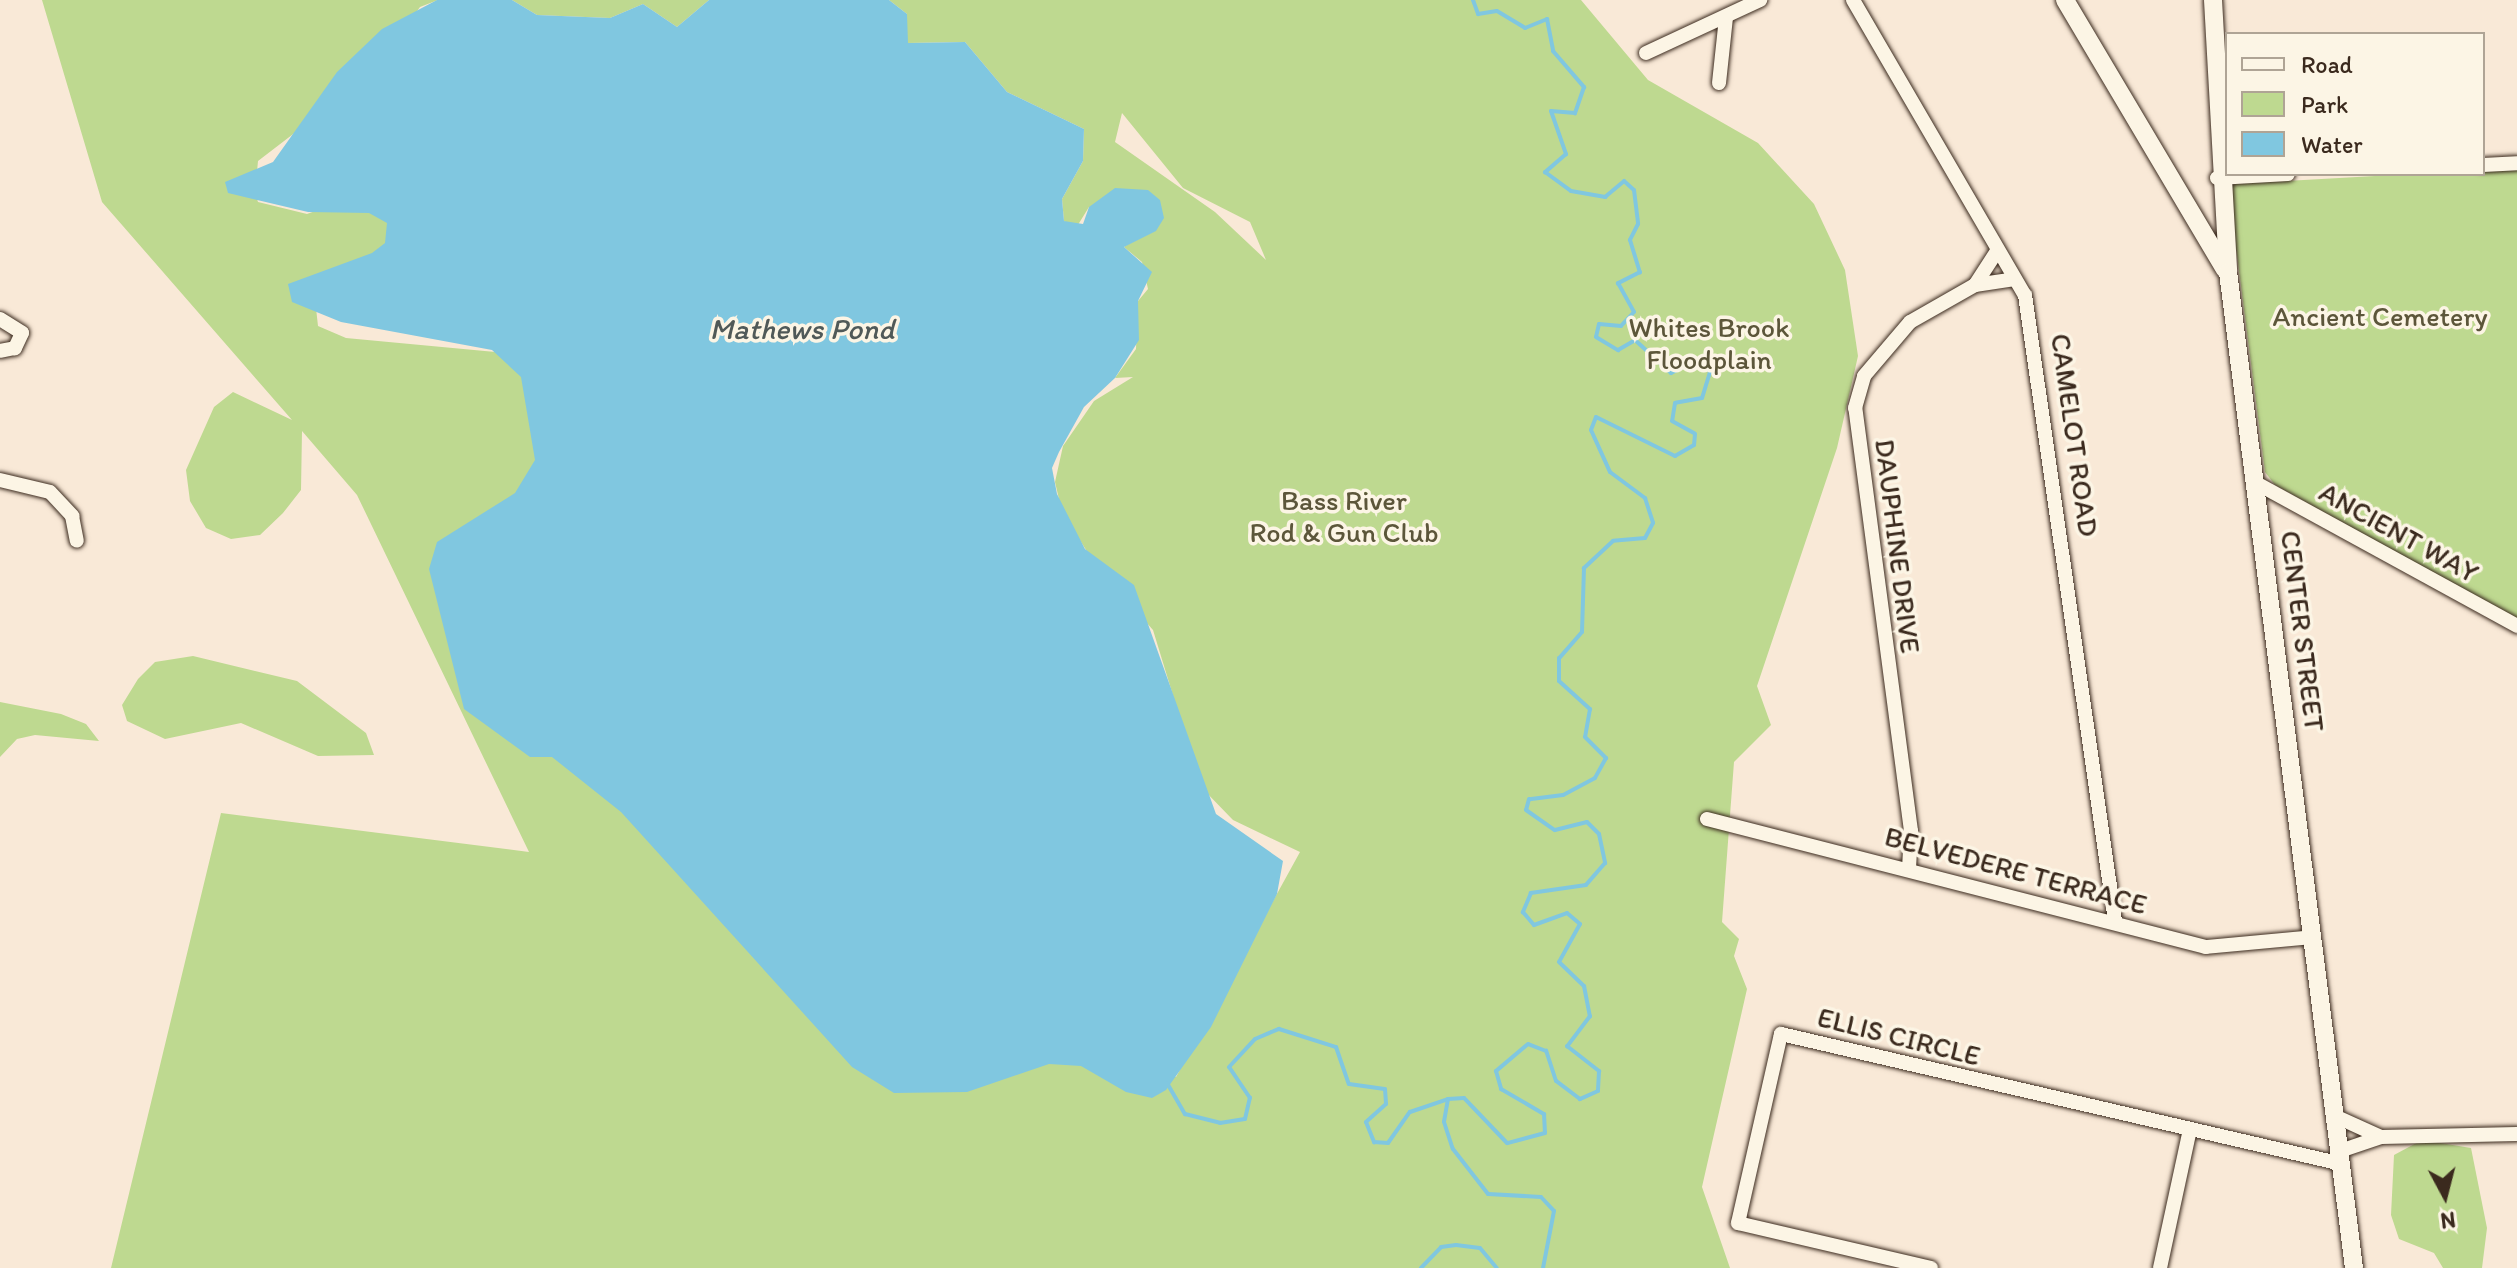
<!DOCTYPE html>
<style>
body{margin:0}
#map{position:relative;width:2517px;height:1268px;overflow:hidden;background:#f9e9d7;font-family:Itim,sans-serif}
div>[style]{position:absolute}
.green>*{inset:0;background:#bed990}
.water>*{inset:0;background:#80c7e0}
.stream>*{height:4px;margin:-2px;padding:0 2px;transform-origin:2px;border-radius:2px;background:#80c7e0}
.roads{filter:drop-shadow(0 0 2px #3b2a1e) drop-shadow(0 0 2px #3b2a1e)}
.minor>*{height:14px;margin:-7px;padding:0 7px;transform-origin:7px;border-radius:7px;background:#fcf5e5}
.tertiary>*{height:18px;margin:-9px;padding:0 9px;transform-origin:9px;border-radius:9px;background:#fcf5e5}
span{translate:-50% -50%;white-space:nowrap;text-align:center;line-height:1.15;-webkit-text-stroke:7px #fcf5e5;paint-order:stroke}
.park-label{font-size:28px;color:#5c563a}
.street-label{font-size:28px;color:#3b2a1e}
.water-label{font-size:30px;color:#505958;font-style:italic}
.legend{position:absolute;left:2225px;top:32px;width:260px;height:144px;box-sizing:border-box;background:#fcf5e5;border:2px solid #afa495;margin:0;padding:10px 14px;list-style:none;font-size:24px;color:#3b2a1e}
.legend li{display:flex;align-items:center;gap:16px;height:40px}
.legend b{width:40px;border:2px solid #afa495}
.north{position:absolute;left:2405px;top:1156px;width:80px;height:80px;-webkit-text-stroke:6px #fcf5e5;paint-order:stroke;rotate:173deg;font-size:22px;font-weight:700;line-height:32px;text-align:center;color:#3b2a1e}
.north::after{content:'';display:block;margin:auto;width:28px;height:36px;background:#3b2a1e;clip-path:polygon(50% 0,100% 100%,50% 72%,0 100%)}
</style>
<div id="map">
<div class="green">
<div style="clip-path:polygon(evenodd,42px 0,438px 0,420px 7px,389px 51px,331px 105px,258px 161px,255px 193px,258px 202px,307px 214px,405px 179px,389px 251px,343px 265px,314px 290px,318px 326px,346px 338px,506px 353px,552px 404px,578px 776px,935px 1063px,1009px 1077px,1075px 1052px,1176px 1077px,1300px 852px,1233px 820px,1201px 787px,1153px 630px,1095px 564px,1062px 512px,1055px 482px,1063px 446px,1094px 401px,1133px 377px,1115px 378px,1136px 349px,1138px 301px,1148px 289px,1142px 262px,1124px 247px,1142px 233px,1089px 207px,1076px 228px,1064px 221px,1062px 199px,1083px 161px,1084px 129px,1007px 92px,965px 42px,907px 43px,907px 14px,889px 0,1581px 0,1648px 80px,1758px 143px,1814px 204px,1845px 270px,1858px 356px,1837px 448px,1757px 686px,1771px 725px,1734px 762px,1722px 922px,1739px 939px,1734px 956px,1747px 989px,1702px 1187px,1730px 1268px,111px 1268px,221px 813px,529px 852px,357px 495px,302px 431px,301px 490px,283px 513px,260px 535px,231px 539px,206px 528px,190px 501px,186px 470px,214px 407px,233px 392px,292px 420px,102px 202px,42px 0,1122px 113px,1183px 188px,1250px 222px,1266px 260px,1215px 212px,1115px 142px,1122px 113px)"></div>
<div style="clip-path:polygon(512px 0,709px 0,677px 27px,643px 4px,610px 18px,537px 15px)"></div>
<div style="clip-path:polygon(2517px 168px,2517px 619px,2275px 485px,2265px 472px,2230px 201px,2231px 184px)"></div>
<div style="clip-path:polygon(193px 656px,297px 681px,366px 733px,374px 755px,318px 756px,241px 723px,165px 739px,127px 721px,122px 705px,138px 679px,155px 662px)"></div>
<div style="clip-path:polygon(0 702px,61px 714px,86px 724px,99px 741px,35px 735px,17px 739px,0 757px)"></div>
<div style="clip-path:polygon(2422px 1140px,2471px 1148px,2487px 1228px,2482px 1268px,2443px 1268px,2434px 1253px,2399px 1239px,2391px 1215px,2394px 1155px)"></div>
</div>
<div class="water">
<div style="clip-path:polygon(437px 0,512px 0,537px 15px,610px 18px,643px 4px,677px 27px,709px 0,889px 0,907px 14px,908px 43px,965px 42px,1007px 92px,1084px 129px,1083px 161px,1062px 199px,1064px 221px,1083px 224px,1089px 207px,1115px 188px,1148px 190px,1160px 200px,1164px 218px,1156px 231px,1124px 247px,1152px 272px,1138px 301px,1139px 340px,1115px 378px,1084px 407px,1059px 452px,1052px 468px,1057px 494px,1085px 549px,1134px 585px,1216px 814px,1283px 861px,1277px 894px,1211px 1027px,1166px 1090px,1152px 1098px,1126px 1092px,1081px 1066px,1049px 1064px,967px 1092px,894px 1093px,852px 1067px,621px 812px,552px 757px,530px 757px,464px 709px,429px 569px,437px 542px,515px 493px,535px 460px,521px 377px,492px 350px,341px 322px,292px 302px,288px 284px,372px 253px,385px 243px,387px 223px,369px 213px,308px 212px,228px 193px,225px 182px,273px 162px,337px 72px,382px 29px)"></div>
</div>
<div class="stream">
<div style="left:1473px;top:0;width:15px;rotate:70deg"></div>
<div style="left:1478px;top:14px;width:19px;rotate:-9deg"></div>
<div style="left:1497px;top:11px;width:33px;rotate:31deg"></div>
<div style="left:1525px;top:28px;width:24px;rotate:-22deg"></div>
<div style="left:1547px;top:19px;width:33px;rotate:79deg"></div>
<div style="left:1553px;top:51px;width:48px;rotate:49.3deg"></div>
<div style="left:1584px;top:87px;width:28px;rotate:109deg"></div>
<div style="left:1575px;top:113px;width:24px;rotate:-175deg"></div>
<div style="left:1551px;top:111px;width:46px;rotate:70.8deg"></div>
<div style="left:1566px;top:154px;width:28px;rotate:139deg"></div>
<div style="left:1545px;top:172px;width:32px;rotate:36deg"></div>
<div style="left:1571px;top:191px;width:35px;rotate:10deg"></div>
<div style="left:1605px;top:197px;width:25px;rotate:-40deg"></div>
<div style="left:1624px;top:181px;width:13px;rotate:42deg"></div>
<div style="left:1634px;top:190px;width:34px;rotate:83deg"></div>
<div style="left:1638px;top:224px;width:18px;rotate:117deg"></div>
<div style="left:1630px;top:240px;width:34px;rotate:73deg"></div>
<div style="left:1640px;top:272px;width:25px;rotate:153deg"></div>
<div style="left:1618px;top:283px;width:33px;rotate:61deg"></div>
<div style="left:1634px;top:312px;width:19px;rotate:133deg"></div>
<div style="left:1621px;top:326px;width:22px;rotate:-175deg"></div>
<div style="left:1599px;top:324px;width:13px;rotate:103deg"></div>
<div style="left:1596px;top:337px;width:26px;rotate:31deg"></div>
<div style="left:1618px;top:350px;width:20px;rotate:-30deg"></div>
<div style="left:1635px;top:340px;width:49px;rotate:42.5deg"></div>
<div style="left:1671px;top:373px;width:32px;rotate:-26deg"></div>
<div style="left:1700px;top:359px;width:16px;rotate:52deg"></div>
<div style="left:1710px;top:372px;width:27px;rotate:107deg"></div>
<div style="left:1702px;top:398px;width:27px;rotate:170deg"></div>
<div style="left:1675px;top:403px;width:18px;rotate:99deg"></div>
<div style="left:1672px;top:421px;width:26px;rotate:29deg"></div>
<div style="left:1695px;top:434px;width:11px;rotate:95deg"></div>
<div style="left:1694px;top:445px;width:22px;rotate:150deg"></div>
<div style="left:1675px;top:456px;width:88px;rotate:-153.7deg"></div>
<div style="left:1596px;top:417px;width:14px;rotate:111deg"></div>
<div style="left:1591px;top:430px;width:46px;rotate:65.7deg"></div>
<div style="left:1610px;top:472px;width:44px;rotate:36.6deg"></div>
<div style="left:1645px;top:498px;width:26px;rotate:72deg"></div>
<div style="left:1653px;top:523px;width:17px;rotate:118deg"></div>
<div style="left:1645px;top:538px;width:32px;rotate:175deg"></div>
<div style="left:1613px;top:541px;width:40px;rotate:137deg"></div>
<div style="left:1584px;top:568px;width:64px;rotate:91.8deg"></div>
<div style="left:1582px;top:632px;width:35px;rotate:131deg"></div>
<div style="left:1559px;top:658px;width:23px;rotate:90deg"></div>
<div style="left:1559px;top:681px;width:42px;rotate:42.1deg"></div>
<div style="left:1590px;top:709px;width:28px;rotate:100deg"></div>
<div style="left:1585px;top:737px;width:30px;rotate:45deg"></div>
<div style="left:1606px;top:758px;width:23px;rotate:119deg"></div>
<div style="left:1595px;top:778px;width:36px;rotate:152deg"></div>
<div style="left:1563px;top:795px;width:34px;rotate:173deg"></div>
<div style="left:1529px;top:799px;width:11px;rotate:105deg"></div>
<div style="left:1526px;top:810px;width:35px;rotate:35deg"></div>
<div style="left:1555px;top:830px;width:33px;rotate:-14deg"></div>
<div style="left:1587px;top:822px;width:17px;rotate:45deg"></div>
<div style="left:1599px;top:834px;width:30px;rotate:78deg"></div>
<div style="left:1605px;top:863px;width:29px;rotate:131deg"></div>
<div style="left:1586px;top:885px;width:56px;rotate:171.7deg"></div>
<div style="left:1531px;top:893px;width:21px;rotate:113deg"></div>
<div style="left:1523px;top:912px;width:17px;rotate:50deg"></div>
<div style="left:1534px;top:925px;width:35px;rotate:-20deg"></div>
<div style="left:1567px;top:913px;width:17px;rotate:40deg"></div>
<div style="left:1580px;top:924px;width:43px;rotate:118.9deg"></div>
<div style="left:1559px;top:962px;width:35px;rotate:44deg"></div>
<div style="left:1584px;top:986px;width:31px;rotate:79deg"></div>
<div style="left:1590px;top:1016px;width:38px;rotate:127deg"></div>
<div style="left:1567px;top:1046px;width:41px;rotate:38deg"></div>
<div style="left:1599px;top:1071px;width:20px;rotate:93deg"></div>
<div style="left:1598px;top:1091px;width:20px;rotate:156deg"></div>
<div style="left:1580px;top:1099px;width:30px;rotate:-143deg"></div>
<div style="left:1556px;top:1081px;width:32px;rotate:-108deg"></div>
<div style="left:1546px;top:1051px;width:19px;rotate:-159deg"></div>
<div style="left:1528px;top:1044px;width:42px;rotate:139.8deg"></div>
<div style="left:1496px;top:1071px;width:19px;rotate:74deg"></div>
<div style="left:1501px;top:1089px;width:50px;rotate:30.2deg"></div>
<div style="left:1544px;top:1114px;width:19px;rotate:87deg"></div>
<div style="left:1545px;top:1133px;width:39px;rotate:165deg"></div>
<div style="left:1507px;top:1143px;width:62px;rotate:-133.7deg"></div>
<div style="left:1464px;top:1098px;width:16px;rotate:176deg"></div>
<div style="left:1448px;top:1099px;width:23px;rotate:100deg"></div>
<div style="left:1444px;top:1122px;width:28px;rotate:72deg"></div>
<div style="left:1453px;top:1149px;width:57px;rotate:52.1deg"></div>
<div style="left:1488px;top:1194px;width:53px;rotate:3.2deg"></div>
<div style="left:1541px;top:1197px;width:19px;rotate:47deg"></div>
<div style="left:1554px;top:1211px;width:58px;rotate:100.9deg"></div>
<div style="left:1167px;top:1083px;width:36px;rotate:60deg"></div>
<div style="left:1185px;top:1114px;width:36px;rotate:14deg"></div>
<div style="left:1220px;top:1123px;width:25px;rotate:-9deg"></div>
<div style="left:1245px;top:1119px;width:22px;rotate:-77deg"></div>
<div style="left:1250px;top:1098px;width:37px;rotate:-124deg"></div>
<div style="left:1229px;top:1067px;width:38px;rotate:-47deg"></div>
<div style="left:1255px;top:1039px;width:26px;rotate:-23deg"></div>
<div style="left:1279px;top:1029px;width:60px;rotate:17.5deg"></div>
<div style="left:1336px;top:1047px;width:39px;rotate:71deg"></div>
<div style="left:1349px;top:1084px;width:36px;rotate:8deg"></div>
<div style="left:1385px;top:1089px;width:15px;rotate:86deg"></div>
<div style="left:1386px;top:1104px;width:27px;rotate:138deg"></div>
<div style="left:1366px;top:1122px;width:22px;rotate:68deg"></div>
<div style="left:1374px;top:1142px;width:14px;rotate:4deg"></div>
<div style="left:1388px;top:1143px;width:38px;rotate:-55deg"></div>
<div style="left:1410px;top:1112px;width:40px;rotate:-18.9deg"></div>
<div style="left:1421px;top:1268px;width:29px;rotate:-46deg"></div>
<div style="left:1441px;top:1247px;width:15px;rotate:-8deg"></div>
<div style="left:1456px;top:1245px;width:24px;rotate:7deg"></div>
<div style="left:1480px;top:1248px;width:26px;rotate:50deg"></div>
</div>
<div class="roads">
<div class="minor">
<div style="left:1853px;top:0;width:341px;rotate:59.8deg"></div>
<div style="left:2025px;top:295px;width:632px;rotate:81.82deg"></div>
<div style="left:1646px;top:53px;width:126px;rotate:-24.9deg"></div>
<div style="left:1719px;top:83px;width:66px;rotate:-83.9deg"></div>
<div style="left:2483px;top:165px;width:34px;rotate:-3deg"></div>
<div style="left:2217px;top:178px;width:71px;rotate:-3.2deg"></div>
<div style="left:1975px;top:285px;width:38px;rotate:-57deg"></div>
<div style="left:0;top:319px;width:26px;rotate:32deg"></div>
<div style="left:22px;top:333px;width:17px;rotate:115deg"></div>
<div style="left:15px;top:348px;width:15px;rotate:169deg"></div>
<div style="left:0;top:480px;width:51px;rotate:13.5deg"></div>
<div style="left:50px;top:492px;width:33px;rotate:47deg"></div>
<div style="left:72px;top:516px;width:25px;rotate:79deg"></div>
<div style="left:2256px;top:483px;width:298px;rotate:28.7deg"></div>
<div style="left:1707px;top:819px;width:515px;rotate:14.39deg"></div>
<div style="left:2206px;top:947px;width:108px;rotate:-5.3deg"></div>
<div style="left:1909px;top:869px;width:38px;rotate:-87deg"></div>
<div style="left:1911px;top:831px;width:427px;rotate:-97.5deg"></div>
<div style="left:1855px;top:408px;width:33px;rotate:-74deg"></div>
<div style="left:1864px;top:376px;width:71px;rotate:-49.6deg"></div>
<div style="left:1910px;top:322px;width:75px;rotate:-29.6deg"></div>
<div style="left:1975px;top:285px;width:40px;rotate:-8.5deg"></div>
<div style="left:2337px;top:1117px;width:48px;rotate:24.4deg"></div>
<div style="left:2340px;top:1151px;width:43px;rotate:-18.9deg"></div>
<div style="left:2381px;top:1137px;width:136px;rotate:-1.3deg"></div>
<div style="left:1931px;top:1268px;width:198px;rotate:-166.9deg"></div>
<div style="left:1738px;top:1223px;width:194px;rotate:-77.2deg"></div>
<div style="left:1781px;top:1034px;width:576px;rotate:13.05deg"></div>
<div style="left:2160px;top:1268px;width:137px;rotate:-77.8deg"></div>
</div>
<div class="tertiary">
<div style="left:2065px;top:0;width:313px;rotate:59.3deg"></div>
<div style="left:2213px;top:0;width:272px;rotate:86.8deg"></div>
<div style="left:2228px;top:272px;width:1004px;rotate:82.79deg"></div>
</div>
</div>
<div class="park-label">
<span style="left:2380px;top:316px">Ancient Cemetery</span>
<span style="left:1709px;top:343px">Whites Brook<br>Floodplain</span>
<span style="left:1344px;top:516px">Bass River<br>Rod &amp; Gun Club</span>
</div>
<div class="street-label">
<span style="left:2075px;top:435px;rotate:82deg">CAMELOT ROAD</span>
<span style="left:2399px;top:532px;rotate:29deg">ANCIENT WAY</span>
<span style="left:1898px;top:546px;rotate:83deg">DAUPHINE DRIVE</span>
<span style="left:2303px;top:631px;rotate:83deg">CENTER STREET</span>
<span style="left:2016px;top:870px;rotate:15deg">BELVEDERE TERRACE</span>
<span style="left:1899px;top:1036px;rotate:14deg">ELLIS CIRCLE</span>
</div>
<div class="water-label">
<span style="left:802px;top:329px">Mathews Pond</span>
</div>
<ul class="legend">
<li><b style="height:10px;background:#fcf5e5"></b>Road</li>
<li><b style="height:22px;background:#bed990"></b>Park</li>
<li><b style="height:22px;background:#80c7e0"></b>Water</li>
</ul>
<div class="north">N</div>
</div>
